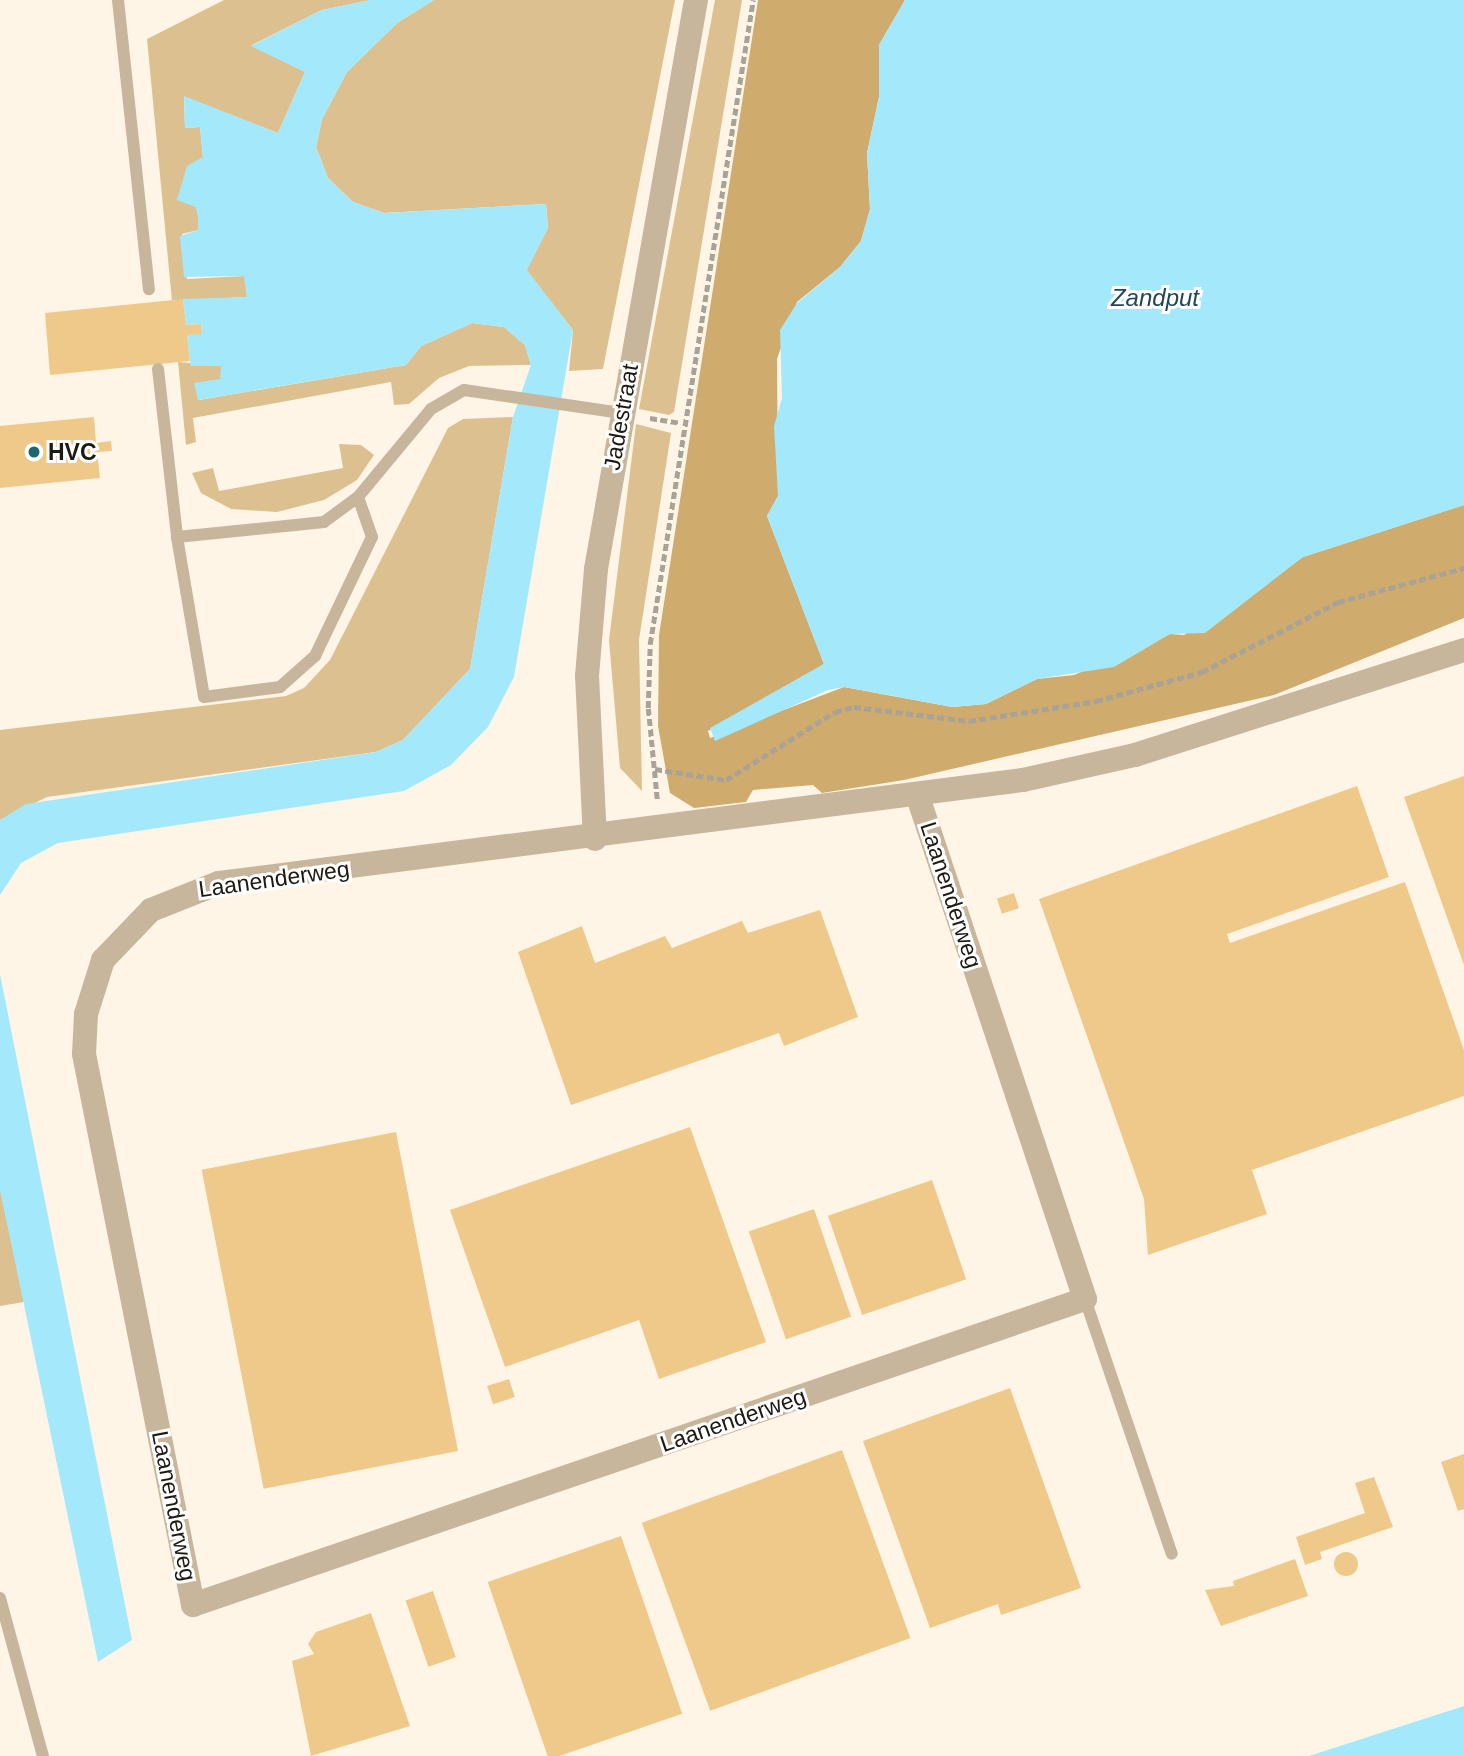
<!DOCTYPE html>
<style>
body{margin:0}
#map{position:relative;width:1464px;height:1756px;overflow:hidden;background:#fef5e7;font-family:Helvetica,sans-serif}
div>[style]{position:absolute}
.green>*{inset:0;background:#ddc090}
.forest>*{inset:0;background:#cfab6d}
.water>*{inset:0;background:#a4e9fb}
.building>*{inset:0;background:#eec98a;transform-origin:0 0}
.round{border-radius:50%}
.path>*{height:4.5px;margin-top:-2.25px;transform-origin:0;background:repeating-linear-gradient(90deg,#a9a297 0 7px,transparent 0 10.5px)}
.lane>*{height:12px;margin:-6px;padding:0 6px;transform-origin:6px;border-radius:6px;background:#c7b69c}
.street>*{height:24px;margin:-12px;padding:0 12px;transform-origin:12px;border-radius:12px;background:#c7b69c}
.dots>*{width:19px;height:19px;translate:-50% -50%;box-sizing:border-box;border:4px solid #fff;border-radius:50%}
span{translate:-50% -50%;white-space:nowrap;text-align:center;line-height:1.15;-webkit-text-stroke:6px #fff;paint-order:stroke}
.street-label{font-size:23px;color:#1d1913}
.poi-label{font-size:23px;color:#1d1913;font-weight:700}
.left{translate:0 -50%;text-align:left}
.water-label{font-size:24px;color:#204953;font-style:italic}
</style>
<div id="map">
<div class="green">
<div style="clip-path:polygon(224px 0,371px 0,322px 10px,252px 45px,305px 72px,278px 133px,184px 97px,185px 128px,200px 127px,203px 158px,177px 199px,196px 207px,198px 215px,198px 230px,182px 234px,187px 279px,245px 276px,247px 297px,172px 301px,147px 39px)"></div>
<div style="clip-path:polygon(434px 0,675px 0,603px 369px,569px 371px,573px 330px,526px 270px,548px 228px,546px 204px,384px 213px,353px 202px,328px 178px,316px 147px,322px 119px,347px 72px,397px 23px)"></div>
<div style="clip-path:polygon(715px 0,742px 0,674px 412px,669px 415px,639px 409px)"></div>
<div style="clip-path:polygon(472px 323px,504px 327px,525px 345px,531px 365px,469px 366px,439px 378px,409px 404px,394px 405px,391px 382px,193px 418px,196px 442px,186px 445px,178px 362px,221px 365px,221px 379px,199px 400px,406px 365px,421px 346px)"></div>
<div style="clip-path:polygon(513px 417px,470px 669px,403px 740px,376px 752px,47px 797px,0 820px,0 730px,286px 696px,304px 688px,330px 660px,448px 428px,463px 419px)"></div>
<div style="clip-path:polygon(636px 424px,671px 433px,639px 640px,642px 791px,620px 768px,609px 640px)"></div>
<div style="clip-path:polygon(339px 444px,361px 445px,374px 455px,357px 480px,324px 500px,277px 512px,231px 509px,201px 493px,192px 473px,213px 468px,219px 491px,343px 468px)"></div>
<div style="clip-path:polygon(0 1189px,24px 1302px,0 1306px)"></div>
</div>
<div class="forest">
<div style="clip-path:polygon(758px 0,905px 0,879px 45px,879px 97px,867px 153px,870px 209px,861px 241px,840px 267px,797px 302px,777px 359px,778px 496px,767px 516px,824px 664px,708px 731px,710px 738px,844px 687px,952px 707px,986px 704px,1037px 679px,1074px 675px,1170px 634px,1184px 635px,1303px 557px,1464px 505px,1464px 618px,1274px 695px,904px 780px,822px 793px,813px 785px,753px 790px,746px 802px,694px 808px,670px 793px,658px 726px,659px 635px)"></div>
</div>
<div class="water">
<div style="clip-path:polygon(371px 0,434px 0,397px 23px,347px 72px,322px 119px,316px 147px,328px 178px,353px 202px,384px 213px,546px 204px,548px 228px,527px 270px,573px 330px,514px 677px,488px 727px,451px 765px,404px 791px,58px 843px,21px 863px,0 895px,0 820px,26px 804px,376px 752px,403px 740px,470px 669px,513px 417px,531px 365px,525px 345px,504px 327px,472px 323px,421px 346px,406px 365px,198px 400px,194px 383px,220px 379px,221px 366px,191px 366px,190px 361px,187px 335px,202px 333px,201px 324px,186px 325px,183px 299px,247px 297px,244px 276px,184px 277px,180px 236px,198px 230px,198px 215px,196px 207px,177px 200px,187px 166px,203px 157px,200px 127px,185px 128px,184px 96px,278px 133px,305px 72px,251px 46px,322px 10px)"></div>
<div style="clip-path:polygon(905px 0,1464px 0,1464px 505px,1303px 557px,1205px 633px,1170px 634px,1114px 667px,1037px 679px,986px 704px,952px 707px,845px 687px,828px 690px,715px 741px,710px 728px,824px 664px,767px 516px,778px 496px,774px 426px,782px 398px,780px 330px,797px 303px,840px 267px,861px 241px,870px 209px,867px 153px,879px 97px,879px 45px)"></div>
<div style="clip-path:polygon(0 974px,132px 1640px,98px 1662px,0 1189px)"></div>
<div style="clip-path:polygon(1464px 1706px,1464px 1756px,1309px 1756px)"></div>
</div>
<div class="building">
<div style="clip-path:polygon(183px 299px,186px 325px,201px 324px,202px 334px,187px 335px,190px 361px,50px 375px,45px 313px)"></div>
<div style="clip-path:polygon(94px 417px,96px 443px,111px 441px,112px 451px,97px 452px,100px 478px,0 488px,0 426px)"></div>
<div style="clip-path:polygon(1464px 776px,1464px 965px,1404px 797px)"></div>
<div style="clip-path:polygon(1357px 786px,1389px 877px,1227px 934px,1230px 943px,1405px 882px,1464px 1050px,1464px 1096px,1252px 1170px,1267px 1214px,1148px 1255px,1144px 1199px,1039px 899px)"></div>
<div style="left:1014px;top:893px;width:16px;height:18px;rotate:72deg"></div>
<div style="clip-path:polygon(820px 910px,858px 1017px,784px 1046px,779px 1033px,571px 1105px,518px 952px,582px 926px,595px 963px,665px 936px,672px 948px,742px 921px,748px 933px)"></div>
<div style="clip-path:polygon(690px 1127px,766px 1342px,659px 1379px,639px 1320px,505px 1367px,450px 1210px)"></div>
<div style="left:396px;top:1132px;width:325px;height:198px;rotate:79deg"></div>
<div style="left:932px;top:1180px;width:105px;height:110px;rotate:71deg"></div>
<div style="left:814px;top:1209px;width:114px;height:69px;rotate:71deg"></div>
<div style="left:509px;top:1379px;width:19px;height:23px;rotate:72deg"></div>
<div style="clip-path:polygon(1010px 1388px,1081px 1588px,1001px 1615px,998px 1604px,930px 1628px,863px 1441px)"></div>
<div style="left:842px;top:1450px;width:200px;height:213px;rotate:70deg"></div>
<div style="clip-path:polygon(1464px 1454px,1464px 1509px,1458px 1511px,1441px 1462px)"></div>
<div style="clip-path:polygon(1374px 1477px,1393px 1527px,1320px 1552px,1322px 1559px,1305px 1565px,1296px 1537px,1365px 1513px,1355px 1483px)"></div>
<div style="left:621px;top:1536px;width:188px;height:141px;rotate:71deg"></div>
<div class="round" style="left:1334px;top:1552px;width:24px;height:24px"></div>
<div style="clip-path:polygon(1295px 1559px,1308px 1596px,1221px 1626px,1205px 1590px,1234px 1586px,1233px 1581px)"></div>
<div style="left:433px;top:1591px;width:70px;height:29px;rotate:71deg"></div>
<div style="clip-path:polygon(371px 1613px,410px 1726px,311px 1756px,292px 1661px,314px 1654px,308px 1644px,316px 1632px)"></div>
</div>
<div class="path">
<div style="left:650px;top:418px;width:31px;rotate:9deg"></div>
<div style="left:655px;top:769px;width:72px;rotate:8.8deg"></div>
<div style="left:726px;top:780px;width:128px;rotate:-32deg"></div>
<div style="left:835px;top:712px;width:20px;rotate:-15deg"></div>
<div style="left:854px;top:707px;width:116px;rotate:6.9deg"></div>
<div style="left:969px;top:721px;width:129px;rotate:-8.9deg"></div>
<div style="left:1096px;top:701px;width:110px;rotate:-15.3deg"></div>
<div style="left:1202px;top:672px;width:153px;rotate:-27.2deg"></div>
<div style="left:1338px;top:602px;width:131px;rotate:-15.1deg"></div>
<div style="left:657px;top:799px;width:91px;rotate:-95.6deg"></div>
<div style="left:648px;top:708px;width:64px;rotate:-88.2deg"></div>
<div style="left:650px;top:644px;width:652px;rotate:-80.91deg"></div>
</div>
<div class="lane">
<div style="left:118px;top:0;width:291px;rotate:83.9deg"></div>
<div style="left:158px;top:369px;width:169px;rotate:83.5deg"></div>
<div style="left:177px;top:537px;width:148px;rotate:-5.8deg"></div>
<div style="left:324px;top:522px;width:42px;rotate:-36.3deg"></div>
<div style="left:358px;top:497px;width:114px;rotate:-50.3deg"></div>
<div style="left:431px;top:409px;width:38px;rotate:-30deg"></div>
<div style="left:464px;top:390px;width:159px;rotate:8.3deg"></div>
<div style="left:177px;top:537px;width:162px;rotate:80.4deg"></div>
<div style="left:204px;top:697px;width:77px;rotate:-7.5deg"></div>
<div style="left:280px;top:687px;width:47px;rotate:-41.5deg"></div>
<div style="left:315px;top:656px;width:132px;rotate:-64.4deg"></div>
<div style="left:372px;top:537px;width:42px;rotate:-109.3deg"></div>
<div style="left:1085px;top:1299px;width:269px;rotate:71.2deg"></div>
<div style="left:0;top:1598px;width:164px;rotate:74.8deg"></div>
</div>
<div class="street">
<div style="left:918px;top:797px;width:529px;rotate:71.6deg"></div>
<div style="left:1085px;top:1299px;width:943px;rotate:161.07deg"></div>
<div style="left:193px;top:1605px;width:562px;rotate:-101.19deg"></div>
<div style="left:84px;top:1054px;width:40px;rotate:-87.1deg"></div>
<div style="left:86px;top:1014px;width:57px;rotate:-72.5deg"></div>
<div style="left:103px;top:960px;width:69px;rotate:-46.2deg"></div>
<div style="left:151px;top:910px;width:73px;rotate:-21.7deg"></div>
<div style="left:219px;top:883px;width:811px;rotate:-7.3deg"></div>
<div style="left:1023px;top:780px;width:115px;rotate:-12.6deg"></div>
<div style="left:1135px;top:755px;width:345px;rotate:-17.7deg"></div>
<div style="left:595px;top:839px;width:163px;rotate:-92.8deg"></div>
<div style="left:587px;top:676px;width:107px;rotate:-85.2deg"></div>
<div style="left:596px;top:569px;width:578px;rotate:-80.03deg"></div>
</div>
<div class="dots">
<div style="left:34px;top:452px;background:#1e6574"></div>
</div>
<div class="street-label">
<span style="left:621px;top:417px;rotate:-80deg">Jadestraat</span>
<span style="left:274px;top:879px;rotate:-8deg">Laanenderweg</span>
<span style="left:951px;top:895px;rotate:72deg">Laanenderweg</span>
<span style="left:733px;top:1420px;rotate:-19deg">Laanenderweg</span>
<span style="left:174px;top:1506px;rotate:79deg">Laanenderweg</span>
</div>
<div class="poi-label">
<span class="left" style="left:48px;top:452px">HVC</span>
</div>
<div class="water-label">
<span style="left:1155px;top:298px">Zandput</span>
</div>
</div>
